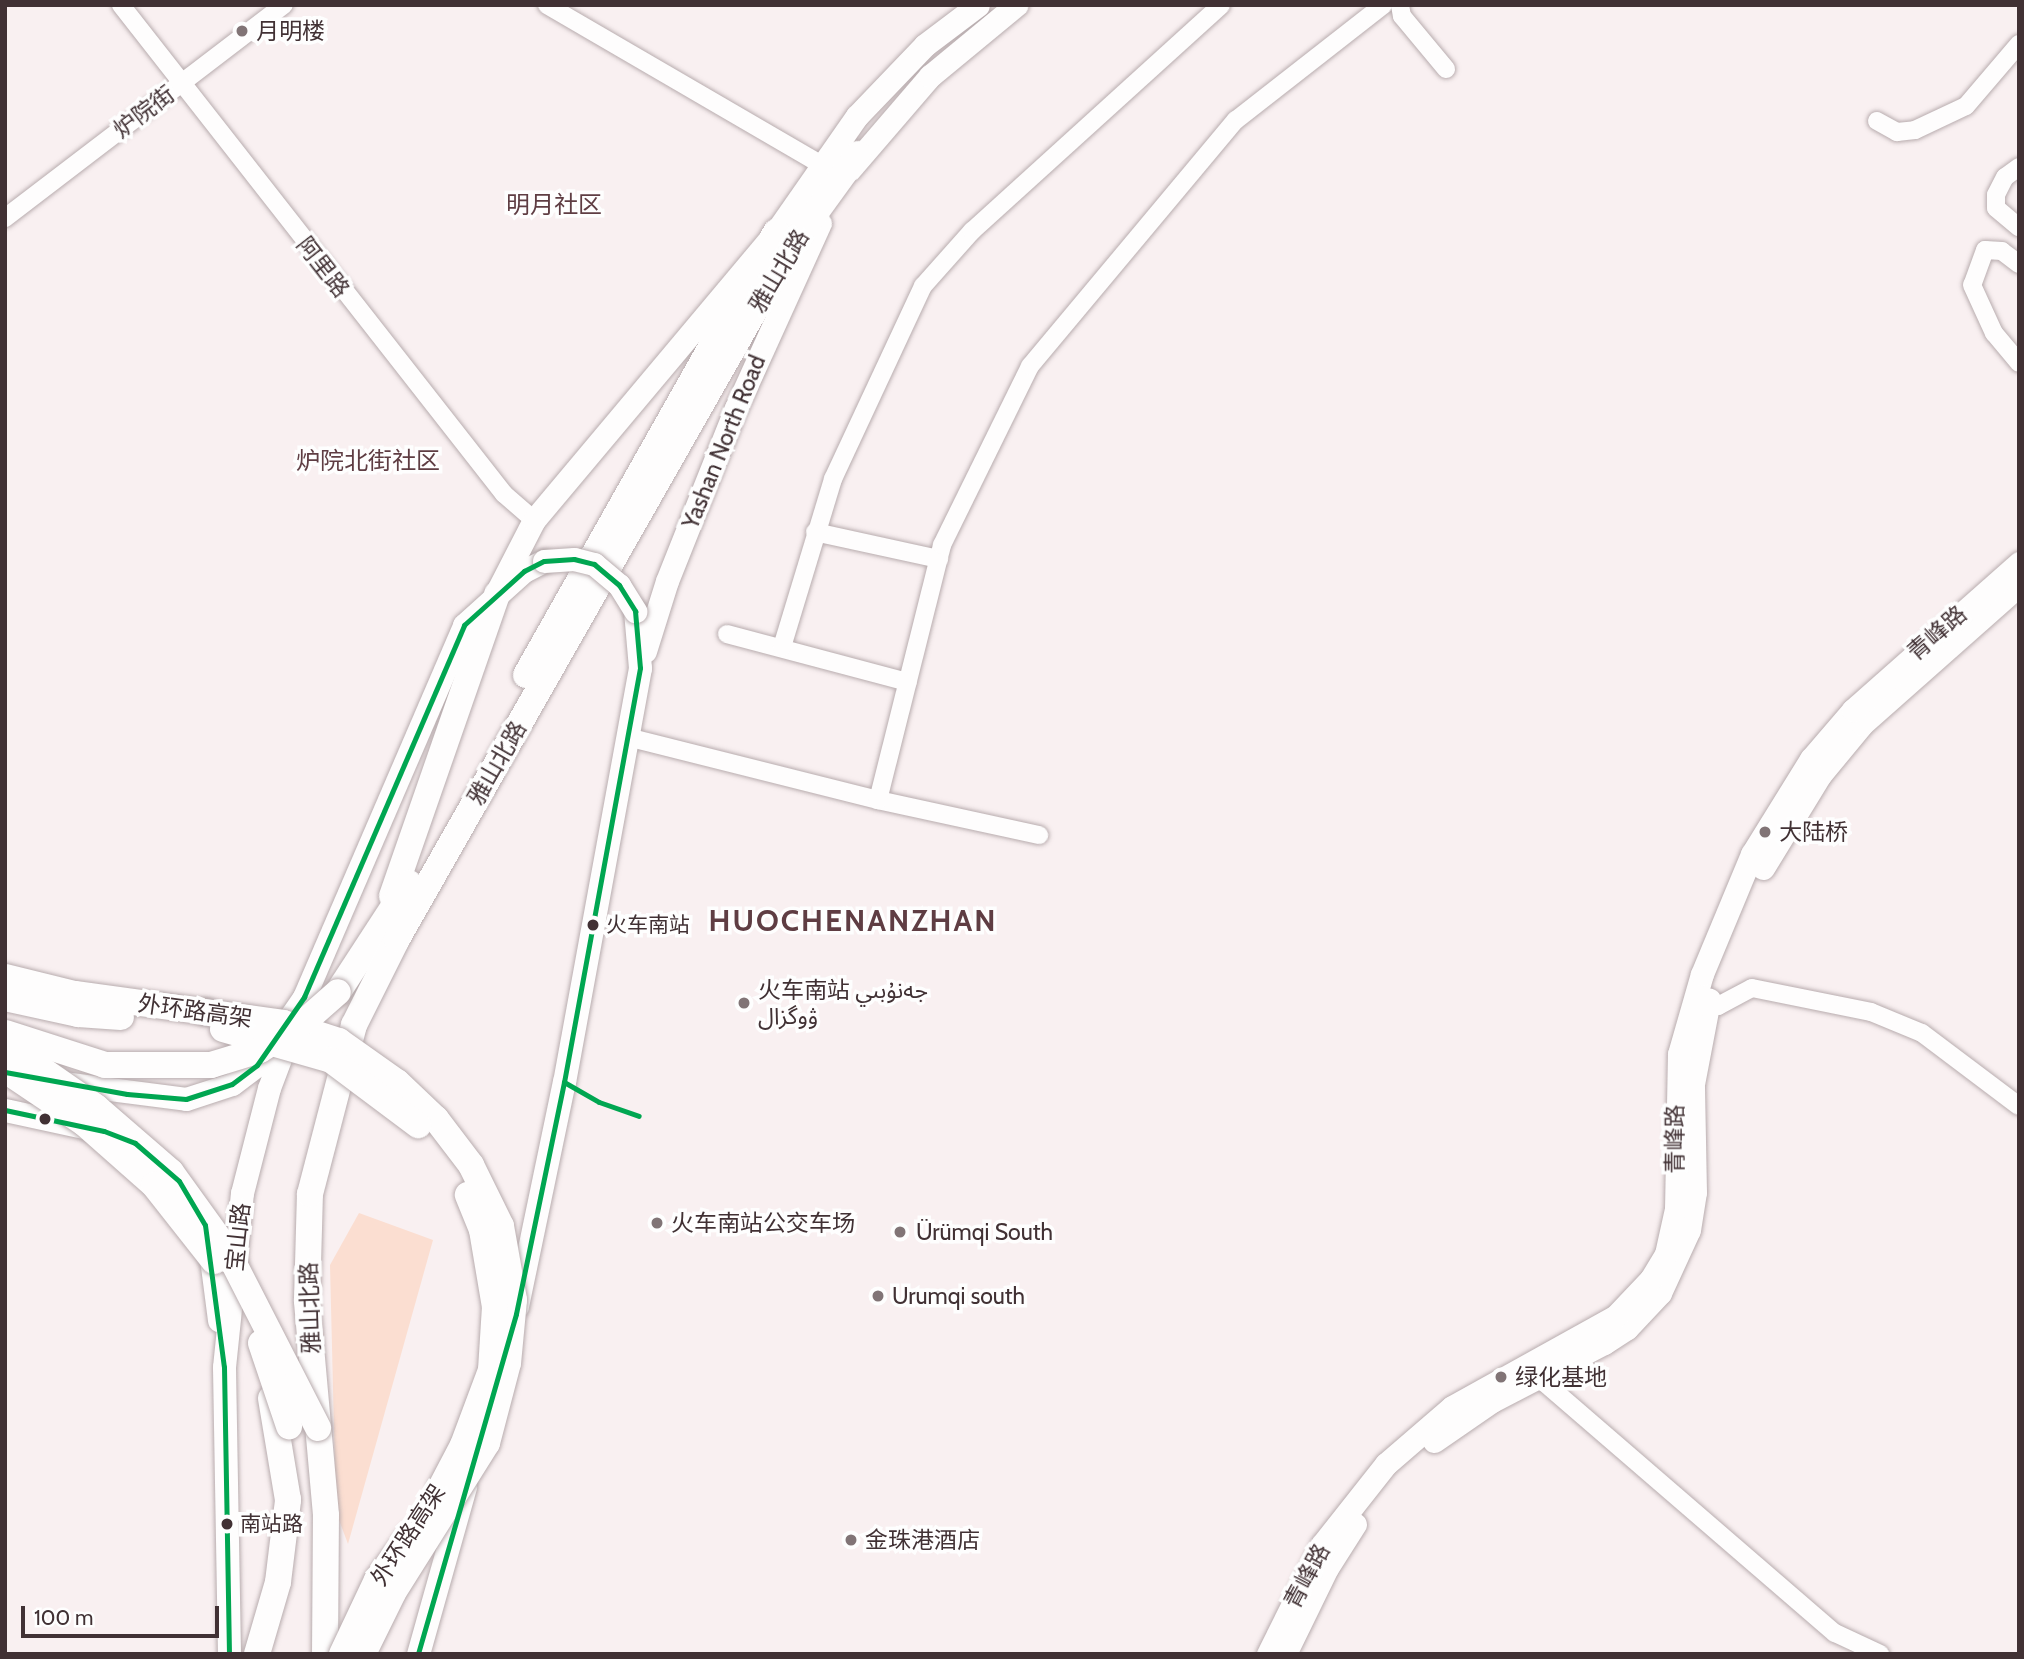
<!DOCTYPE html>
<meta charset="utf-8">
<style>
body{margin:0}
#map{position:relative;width:2024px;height:1659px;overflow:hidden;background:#f9f0f1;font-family:Cabin,"Noto Sans Arabic","Noto Sans SC",sans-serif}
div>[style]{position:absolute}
.green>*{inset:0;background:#fbded1}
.roads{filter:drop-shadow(0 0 2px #b8acae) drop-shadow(0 0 2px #b8acae)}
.minor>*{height:18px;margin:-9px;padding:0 9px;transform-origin:9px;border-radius:9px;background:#fefdfd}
.major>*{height:23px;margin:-11.5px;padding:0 11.5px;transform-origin:11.5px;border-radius:11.5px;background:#fefdfd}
.highway>*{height:26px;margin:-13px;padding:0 13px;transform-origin:13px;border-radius:13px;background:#fefdfd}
.bridges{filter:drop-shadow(0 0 2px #b8acae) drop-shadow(0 0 2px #b8acae)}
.major-bridge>*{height:23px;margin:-11.5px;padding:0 11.5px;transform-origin:11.5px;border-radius:11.5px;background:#fefdfd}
.highway-bridge>*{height:26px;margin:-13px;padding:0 13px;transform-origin:13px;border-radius:13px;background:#fefdfd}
.bus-1>*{height:5px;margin:-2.5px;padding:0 2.5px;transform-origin:2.5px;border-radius:2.5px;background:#00a651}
.dots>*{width:19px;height:19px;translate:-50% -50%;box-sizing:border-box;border:4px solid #fefefe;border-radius:50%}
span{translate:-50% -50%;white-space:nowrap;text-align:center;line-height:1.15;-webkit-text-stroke:7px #fefefe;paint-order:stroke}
.bus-label{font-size:21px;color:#413134}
.left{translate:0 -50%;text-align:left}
.poi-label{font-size:23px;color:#413134}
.street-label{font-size:23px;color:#413134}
.neighbourhood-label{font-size:24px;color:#5f3d43}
.district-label{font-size:30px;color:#5f3d43;font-weight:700;letter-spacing:2px}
.frame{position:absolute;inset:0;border:7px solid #413134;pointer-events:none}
.scale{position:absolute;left:21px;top:1606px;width:198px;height:32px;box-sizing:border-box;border:4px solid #413134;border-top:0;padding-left:9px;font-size:21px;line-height:24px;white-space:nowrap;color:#413134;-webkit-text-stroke:5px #fefefe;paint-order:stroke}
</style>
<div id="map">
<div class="green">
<div style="clip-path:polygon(359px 1213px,433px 1240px,348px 1544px,336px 1512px,330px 1265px)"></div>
</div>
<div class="roads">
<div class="minor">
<div style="left:121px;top:5px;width:621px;rotate:51.93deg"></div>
<div style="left:504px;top:494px;width:40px;rotate:41deg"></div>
<div style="left:547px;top:5px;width:318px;rotate:30.2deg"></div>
<div style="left:1400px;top:5px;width:11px;rotate:80deg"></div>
<div style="left:1402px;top:16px;width:69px;rotate:50.3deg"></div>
<div style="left:1877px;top:121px;width:23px;rotate:29deg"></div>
<div style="left:1897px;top:132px;width:18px;rotate:-6deg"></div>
<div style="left:1915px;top:130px;width:56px;rotate:-25.2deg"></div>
<div style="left:1966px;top:106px;width:82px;rotate:-49.5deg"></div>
<div style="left:2019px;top:167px;width:17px;rotate:144deg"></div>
<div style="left:2005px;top:177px;width:20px;rotate:117deg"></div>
<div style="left:1996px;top:195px;width:13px;rotate:90deg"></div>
<div style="left:1996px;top:208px;width:30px;rotate:40deg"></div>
<div style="left:5px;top:218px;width:351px;rotate:-37.4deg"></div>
<div style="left:2019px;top:264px;width:21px;rotate:-143deg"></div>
<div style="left:2002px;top:251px;width:17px;rotate:-177deg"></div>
<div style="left:1985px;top:250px;width:37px;rotate:110deg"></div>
<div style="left:1972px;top:285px;width:53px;rotate:65.4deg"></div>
<div style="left:1994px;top:333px;width:39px;rotate:50deg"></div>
<div style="left:815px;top:532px;width:127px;rotate:12.3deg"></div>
<div style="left:727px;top:634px;width:187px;rotate:14.9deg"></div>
<div style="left:782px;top:647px;width:176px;rotate:-73.1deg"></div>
<div style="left:833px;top:479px;width:213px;rotate:-65deg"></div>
<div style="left:923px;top:286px;width:74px;rotate:-48.3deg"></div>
<div style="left:972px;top:231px;width:336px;rotate:-42.2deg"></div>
<div style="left:627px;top:737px;width:259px;rotate:14.1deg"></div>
<div style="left:878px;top:800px;width:165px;rotate:12.3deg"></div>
<div style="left:878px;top:800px;width:263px;rotate:-75.9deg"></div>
<div style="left:942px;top:545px;width:199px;rotate:-63.8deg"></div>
<div style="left:1030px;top:366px;width:321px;rotate:-50.1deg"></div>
<div style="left:1236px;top:120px;width:187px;rotate:-38deg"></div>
<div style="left:1700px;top:1000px;width:19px;rotate:18deg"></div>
<div style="left:1718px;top:1006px;width:38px;rotate:-28deg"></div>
<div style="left:1752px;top:988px;width:121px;rotate:11.4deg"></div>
<div style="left:1871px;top:1012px;width:55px;rotate:22.4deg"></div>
<div style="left:1922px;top:1033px;width:121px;rotate:37deg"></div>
<div style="left:1538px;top:1377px;width:392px;rotate:40.8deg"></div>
<div style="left:1835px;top:1633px;width:50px;rotate:25deg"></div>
</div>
<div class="major">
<div style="left:850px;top:169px;width:123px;rotate:-49.3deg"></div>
<div style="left:930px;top:76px;width:112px;rotate:-39.5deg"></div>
<div style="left:498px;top:590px;width:79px;rotate:-62.8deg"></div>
<div style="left:534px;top:520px;width:376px;rotate:-50deg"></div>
<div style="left:776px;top:232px;width:141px;rotate:-55.1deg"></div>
<div style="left:857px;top:116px;width:98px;rotate:-46.2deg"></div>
<div style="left:925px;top:45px;width:66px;rotate:-37deg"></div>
<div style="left:645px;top:651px;width:73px;rotate:-72.6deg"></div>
<div style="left:667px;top:581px;width:186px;rotate:-68.3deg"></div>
<div style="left:736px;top:408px;width:203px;rotate:-65.6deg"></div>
<div style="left:1763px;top:868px;width:109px;rotate:-58.5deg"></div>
<div style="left:1820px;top:775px;width:66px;rotate:-50.5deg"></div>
<div style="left:1862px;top:724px;width:210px;rotate:-41.5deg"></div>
<div style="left:63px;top:1083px;width:124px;rotate:7.4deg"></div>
<div style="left:186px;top:1099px;width:48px;rotate:-18.1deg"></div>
<div style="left:232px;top:1084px;width:31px;rotate:-37deg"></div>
<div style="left:257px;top:1065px;width:83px;rotate:-55.3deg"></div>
<div style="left:304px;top:997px;width:405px;rotate:-66.7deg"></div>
<div style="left:464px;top:625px;width:81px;rotate:-42deg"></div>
<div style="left:524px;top:571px;width:22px;rotate:-27deg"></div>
<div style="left:5px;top:1110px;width:85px;rotate:12.2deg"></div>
<div style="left:209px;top:1243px;width:78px;rotate:82.6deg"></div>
<div style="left:517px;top:1306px;width:229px;rotate:-78.2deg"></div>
<div style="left:564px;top:1082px;width:421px;rotate:-79.6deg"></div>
<div style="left:640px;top:668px;width:57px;rotate:-95deg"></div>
<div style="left:1434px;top:1441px;width:70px;rotate:-34.6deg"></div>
<div style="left:1492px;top:1401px;width:126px;rotate:-27.4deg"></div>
<div style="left:1604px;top:1343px;width:27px;rotate:-33deg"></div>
<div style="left:1627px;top:1328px;width:48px;rotate:-46.7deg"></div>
<div style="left:1660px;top:1293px;width:69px;rotate:-65.3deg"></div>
<div style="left:1689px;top:1230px;width:38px;rotate:-81deg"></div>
<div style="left:1695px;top:1192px;width:108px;rotate:-91.1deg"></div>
<div style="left:1693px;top:1084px;width:86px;rotate:-79.2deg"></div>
<div style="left:229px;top:1654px;width:287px;rotate:-91deg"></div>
<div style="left:224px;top:1367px;width:175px;rotate:-84.1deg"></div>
<div style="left:242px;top:1193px;width:108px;rotate:-75.6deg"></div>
<div style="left:269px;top:1088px;width:60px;rotate:-69.4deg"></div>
<div style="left:418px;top:1654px;width:173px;rotate:-74.3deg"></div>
<div style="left:1268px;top:1654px;width:122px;rotate:-63.6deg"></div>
<div style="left:1322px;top:1545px;width:103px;rotate:-51.7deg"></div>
<div style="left:1386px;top:1464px;width:87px;rotate:-40.8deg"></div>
<div style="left:1452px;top:1407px;width:188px;rotate:-29deg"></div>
<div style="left:1616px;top:1316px;width:51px;rotate:-46.6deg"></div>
<div style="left:1651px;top:1279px;width:29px;rotate:-59deg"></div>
<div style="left:1666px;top:1254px;width:46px;rotate:-77.5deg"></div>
<div style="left:1676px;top:1209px;width:155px;rotate:-88.9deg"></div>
<div style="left:1679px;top:1054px;width:83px;rotate:-74deg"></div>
<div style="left:1702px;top:974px;width:130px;rotate:-67.4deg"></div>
<div style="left:1752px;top:854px;width:112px;rotate:-58.2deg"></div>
<div style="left:1811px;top:759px;width:65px;rotate:-49.4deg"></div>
<div style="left:1853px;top:710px;width:222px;rotate:-41.5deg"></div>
<div style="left:1285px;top:1654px;width:96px;rotate:-64deg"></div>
<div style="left:1327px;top:1568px;width:52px;rotate:-57.5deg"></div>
</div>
<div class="highway">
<div style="left:526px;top:675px;width:509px;rotate:-60.56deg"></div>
<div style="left:392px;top:896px;width:320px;rotate:-70.8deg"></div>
<div style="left:5px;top:977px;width:72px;rotate:13.7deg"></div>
<div style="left:75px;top:994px;width:132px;rotate:7.8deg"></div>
<div style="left:338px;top:992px;width:130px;rotate:-56.9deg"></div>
<div style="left:5px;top:998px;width:75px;rotate:12.4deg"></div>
<div style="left:78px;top:1014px;width:43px;rotate:4deg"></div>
<div style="left:257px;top:1654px;width:75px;rotate:-73.7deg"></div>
<div style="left:278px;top:1582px;width:83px;rotate:-83deg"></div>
<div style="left:288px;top:1500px;width:103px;rotate:-99.5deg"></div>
<div style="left:325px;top:1654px;width:139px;rotate:-89.6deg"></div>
<div style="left:326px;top:1515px;width:216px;rotate:-95.1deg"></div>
<div style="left:307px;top:1300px;width:106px;rotate:-88.4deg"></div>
<div style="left:310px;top:1194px;width:175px;rotate:-75.4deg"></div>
<div style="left:354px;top:1025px;width:96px;rotate:-63.4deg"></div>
<div style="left:397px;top:939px;width:795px;rotate:-60.37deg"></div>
<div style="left:790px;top:248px;width:116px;rotate:-54.1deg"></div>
</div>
</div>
<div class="bridges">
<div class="major-bridge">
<div style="left:544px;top:561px;width:30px;rotate:-4deg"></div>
<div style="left:574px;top:559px;width:21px;rotate:14deg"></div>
<div style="left:594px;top:564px;width:33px;rotate:40deg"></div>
<div style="left:619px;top:585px;width:31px;rotate:58deg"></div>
</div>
<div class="highway-bridge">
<div style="left:206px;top:1012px;width:78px;rotate:8.1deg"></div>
<div style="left:283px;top:1023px;width:59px;rotate:17.8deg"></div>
<div style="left:339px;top:1041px;width:71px;rotate:35.3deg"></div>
<div style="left:397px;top:1082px;width:54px;rotate:43.5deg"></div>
<div style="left:436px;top:1119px;width:58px;rotate:52.7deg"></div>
<div style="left:471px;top:1165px;width:68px;rotate:63.8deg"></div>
<div style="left:501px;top:1226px;width:75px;rotate:80deg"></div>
<div style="left:514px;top:1300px;width:63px;rotate:95.4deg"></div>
<div style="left:508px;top:1363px;width:83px;rotate:104.7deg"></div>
<div style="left:487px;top:1443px;width:177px;rotate:122.1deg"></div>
<div style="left:393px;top:1593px;width:68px;rotate:116.2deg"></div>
<div style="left:223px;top:1029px;width:112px;rotate:16deg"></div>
<div style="left:331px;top:1060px;width:109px;rotate:36.8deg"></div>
<div style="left:6px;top:1033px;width:104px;rotate:17.9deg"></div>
<div style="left:105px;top:1065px;width:106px"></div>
<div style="left:211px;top:1065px;width:51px;rotate:-17deg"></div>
<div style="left:260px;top:1050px;width:52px;rotate:-32.5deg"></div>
<div style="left:304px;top:1022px;width:45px;rotate:-41.4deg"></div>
<div style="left:5px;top:1044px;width:111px;rotate:34.7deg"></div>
<div style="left:96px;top:1107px;width:99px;rotate:40.9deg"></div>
<div style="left:171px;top:1172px;width:96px;rotate:54.3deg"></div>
<div style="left:227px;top:1250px;width:200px;rotate:62.9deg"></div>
<div style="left:5px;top:1070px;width:95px;rotate:33.9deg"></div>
<div style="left:84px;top:1123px;width:94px;rotate:41.5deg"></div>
<div style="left:154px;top:1185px;width:97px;rotate:51.7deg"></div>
<div style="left:261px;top:1343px;width:88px;rotate:71.4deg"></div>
<div style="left:440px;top:1489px;width:50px;rotate:-62.4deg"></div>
<div style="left:463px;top:1445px;width:80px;rotate:-69.5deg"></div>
<div style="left:491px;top:1370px;width:63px;rotate:-86.4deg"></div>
<div style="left:495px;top:1307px;width:78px;rotate:-99.6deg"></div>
<div style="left:482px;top:1230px;width:38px;rotate:-112deg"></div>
<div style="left:342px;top:1654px;width:82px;rotate:-64.7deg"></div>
<div style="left:377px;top:1580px;width:55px;rotate:-53.1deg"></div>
</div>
</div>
<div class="bus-1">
<div style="left:5px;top:1072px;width:124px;rotate:10.2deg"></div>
<div style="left:127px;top:1094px;width:59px;rotate:4.8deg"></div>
<div style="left:186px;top:1099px;width:48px;rotate:-18.1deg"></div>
<div style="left:232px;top:1084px;width:31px;rotate:-37deg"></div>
<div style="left:257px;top:1065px;width:83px;rotate:-55.3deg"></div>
<div style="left:304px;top:997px;width:405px;rotate:-66.7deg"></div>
<div style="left:464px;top:625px;width:81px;rotate:-42deg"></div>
<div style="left:524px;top:571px;width:22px;rotate:-27deg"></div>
<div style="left:544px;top:561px;width:30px;rotate:-4deg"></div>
<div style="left:574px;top:559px;width:21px;rotate:14deg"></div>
<div style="left:594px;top:564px;width:33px;rotate:40deg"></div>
<div style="left:619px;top:585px;width:31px;rotate:58deg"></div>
<div style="left:635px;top:611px;width:57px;rotate:85deg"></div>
<div style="left:640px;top:668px;width:421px;rotate:100.4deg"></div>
<div style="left:564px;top:1082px;width:237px;rotate:101.7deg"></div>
<div style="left:516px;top:1314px;width:354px;rotate:106.1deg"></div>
<div style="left:564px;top:1082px;width:40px;rotate:29.7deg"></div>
<div style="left:599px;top:1102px;width:42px;rotate:19.3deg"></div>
<div style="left:5px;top:1110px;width:101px;rotate:12deg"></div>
<div style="left:104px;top:1131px;width:33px;rotate:21deg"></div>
<div style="left:135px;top:1143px;width:58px;rotate:40.8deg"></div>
<div style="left:179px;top:1181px;width:51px;rotate:59.4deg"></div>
<div style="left:205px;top:1225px;width:143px;rotate:82.4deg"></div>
<div style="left:224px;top:1367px;width:287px;rotate:89deg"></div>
</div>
<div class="dots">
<div style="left:242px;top:31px;background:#817476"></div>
<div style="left:1765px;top:832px;background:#817476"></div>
<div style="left:593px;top:925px;background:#413134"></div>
<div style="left:744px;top:1003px;background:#817476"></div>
<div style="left:45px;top:1119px;background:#413134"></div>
<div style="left:657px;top:1223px;background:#817476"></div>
<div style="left:900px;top:1232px;background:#817476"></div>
<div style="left:878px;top:1296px;background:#817476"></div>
<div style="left:1501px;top:1377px;background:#817476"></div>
<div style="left:227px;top:1524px;background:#413134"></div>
<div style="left:851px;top:1540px;background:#817476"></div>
</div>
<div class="bus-label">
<span class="left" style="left:606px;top:925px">火车南站</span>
<span class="left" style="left:240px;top:1524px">南站路</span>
</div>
<div class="poi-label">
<span class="left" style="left:256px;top:31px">月明楼</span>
<span class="left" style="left:1779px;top:832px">大陆桥</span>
<span class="left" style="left:758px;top:1003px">火车南站 جەنۇبىي<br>ۋوگزال</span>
<span class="left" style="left:671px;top:1223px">火车南站公交车场</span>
<span class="left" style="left:916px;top:1232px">Ürümqi South</span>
<span class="left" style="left:892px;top:1296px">Urumqi south</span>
<span class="left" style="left:1515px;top:1377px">绿化基地</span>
<span class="left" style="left:865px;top:1540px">金珠港酒店</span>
</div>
<div class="street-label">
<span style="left:144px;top:112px;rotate:-37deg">炉院街</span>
<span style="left:323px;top:267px;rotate:52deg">阿里路</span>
<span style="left:779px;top:271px;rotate:-59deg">雅山北路</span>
<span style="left:724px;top:442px;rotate:-68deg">Yashan North Road</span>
<span style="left:1937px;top:633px;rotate:-41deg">青峰路</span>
<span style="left:497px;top:763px;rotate:-60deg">雅山北路</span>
<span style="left:195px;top:1011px;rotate:8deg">外环路高架</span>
<span style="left:1675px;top:1139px;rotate:-90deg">青峰路</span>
<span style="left:238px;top:1237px;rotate:-84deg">宝山路</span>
<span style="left:310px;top:1308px;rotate:-92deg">雅山北路</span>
<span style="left:408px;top:1535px;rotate:-57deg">外环路高架</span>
<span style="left:1307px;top:1576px;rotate:-62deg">青峰路</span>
</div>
<div class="neighbourhood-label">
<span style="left:554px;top:205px">明月社区</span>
<span style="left:368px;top:461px">炉院北街社区</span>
</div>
<div class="district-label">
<span style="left:853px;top:921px">HUOCHENANZHAN</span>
</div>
<div class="frame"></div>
<div class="scale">100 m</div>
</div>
